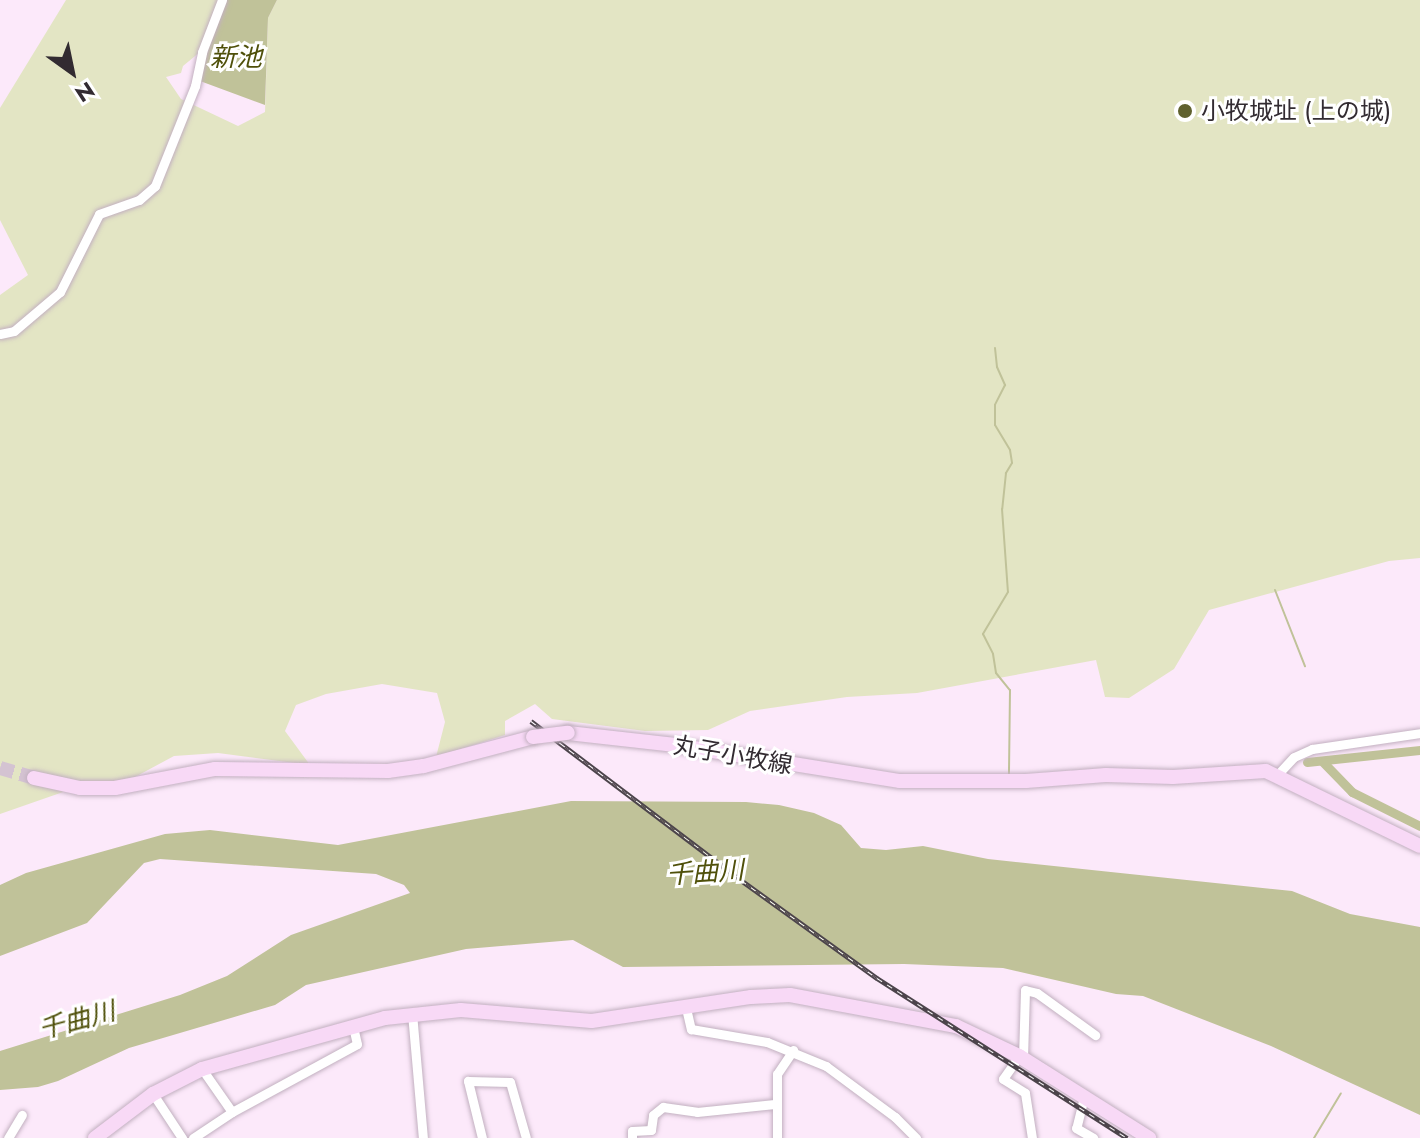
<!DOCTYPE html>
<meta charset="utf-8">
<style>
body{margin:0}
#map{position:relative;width:1420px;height:1138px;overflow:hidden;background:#fce9fa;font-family:Jost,"Noto Sans JP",sans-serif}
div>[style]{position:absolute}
.green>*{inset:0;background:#e3e5c4}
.water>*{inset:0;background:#c0c299}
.stream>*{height:2px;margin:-1px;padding:0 1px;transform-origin:1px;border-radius:1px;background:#c0c299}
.canal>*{height:9px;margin:-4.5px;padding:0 4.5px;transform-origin:4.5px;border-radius:4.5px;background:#c0c299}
.secondary-tunnel>*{height:14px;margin-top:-7px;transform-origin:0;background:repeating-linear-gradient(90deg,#d4c3d2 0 14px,transparent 0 21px)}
.roads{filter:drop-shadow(0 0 2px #c2b0c0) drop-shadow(0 0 2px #c2b0c0)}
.street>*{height:9px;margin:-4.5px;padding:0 4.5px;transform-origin:4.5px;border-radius:4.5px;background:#fff}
.secondary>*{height:14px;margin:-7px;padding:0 7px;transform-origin:7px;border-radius:7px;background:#f8d9f6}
.rail>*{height:5px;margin-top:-2.5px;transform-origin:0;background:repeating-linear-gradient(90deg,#fff 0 6px,#4c444b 0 12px);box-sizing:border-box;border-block:2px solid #4c444b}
.bridges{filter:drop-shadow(0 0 2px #c2b0c0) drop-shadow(0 0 2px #c2b0c0)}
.secondary-bridge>*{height:14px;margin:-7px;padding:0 7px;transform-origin:7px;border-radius:7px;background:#f8d9f6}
.dots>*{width:22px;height:22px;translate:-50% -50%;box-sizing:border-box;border:4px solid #fff;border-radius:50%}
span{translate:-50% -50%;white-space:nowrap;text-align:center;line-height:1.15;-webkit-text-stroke:6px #fff;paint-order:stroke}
.poi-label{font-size:24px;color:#322b31}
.left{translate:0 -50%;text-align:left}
.street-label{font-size:24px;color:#322b31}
.water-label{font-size:26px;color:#4f500a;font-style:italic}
.north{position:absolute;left:32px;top:32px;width:80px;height:80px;-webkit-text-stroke:6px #fff;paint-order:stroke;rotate:147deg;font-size:22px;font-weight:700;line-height:32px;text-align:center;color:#322b31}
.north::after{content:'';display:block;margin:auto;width:28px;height:36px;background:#322b31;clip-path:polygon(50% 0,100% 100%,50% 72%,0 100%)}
</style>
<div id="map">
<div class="green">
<div style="clip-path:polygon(66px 0,219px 0,200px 52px,183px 66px,181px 73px,166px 77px,181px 99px,238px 126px,265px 112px,268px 18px,277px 0,1420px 0,1420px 558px,1389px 561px,1209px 610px,1174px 669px,1129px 698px,1105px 697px,1096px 660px,917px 693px,847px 697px,750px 711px,708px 730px,645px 731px,552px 719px,535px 704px,505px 721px,505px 735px,436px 757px,445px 722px,437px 693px,382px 684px,326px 694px,296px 705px,285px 731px,310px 765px,218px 753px,174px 756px,122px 784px,66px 791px,0 814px,0 295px,28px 275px,0 220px,0 108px)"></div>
</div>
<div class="water">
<div style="clip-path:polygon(226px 0,277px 0,268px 18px,265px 105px,200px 81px,204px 54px)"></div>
<div style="clip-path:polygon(571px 801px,746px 802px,779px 805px,814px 813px,841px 825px,861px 848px,886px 850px,923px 846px,988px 859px,1292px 891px,1350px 914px,1420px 927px,1420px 1115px,1271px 1046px,1143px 996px,1116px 994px,1003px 968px,904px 964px,623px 967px,573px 940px,466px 949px,306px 985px,275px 1005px,129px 1048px,58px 1081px,38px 1087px,0 1090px,0 1051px,180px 995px,227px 976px,291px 935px,410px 893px,404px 885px,376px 874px,160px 859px,144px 863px,87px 923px,0 956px,0 885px,26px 873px,165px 834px,210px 830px,338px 845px)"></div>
</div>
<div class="stream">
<div style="left:995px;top:348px;width:19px;rotate:84deg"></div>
<div style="left:997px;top:367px;width:20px;rotate:66deg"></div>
<div style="left:1005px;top:385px;width:22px;rotate:117deg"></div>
<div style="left:995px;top:405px;width:20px;rotate:90deg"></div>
<div style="left:995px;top:425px;width:29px;rotate:59deg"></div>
<div style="left:1010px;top:450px;width:13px;rotate:81deg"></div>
<div style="left:1012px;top:463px;width:12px;rotate:121deg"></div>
<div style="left:1006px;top:473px;width:36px;rotate:96deg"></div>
<div style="left:1002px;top:509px;width:83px;rotate:85.9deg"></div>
<div style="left:1008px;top:592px;width:49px;rotate:120.8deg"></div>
<div style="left:983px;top:634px;width:22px;rotate:63deg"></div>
<div style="left:993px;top:654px;width:19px;rotate:81deg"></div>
<div style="left:996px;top:673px;width:22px;rotate:51deg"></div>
<div style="left:1010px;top:690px;width:84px;rotate:90.7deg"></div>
<div style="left:1275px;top:590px;width:82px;rotate:68.5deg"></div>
<div style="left:1314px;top:1138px;width:52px;rotate:-59deg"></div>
</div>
<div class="canal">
<div style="left:1307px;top:762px;width:114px;rotate:-6.1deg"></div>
<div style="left:1323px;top:762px;width:42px;rotate:46deg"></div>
<div style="left:1352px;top:792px;width:76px;rotate:26.6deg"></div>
</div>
<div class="secondary-tunnel">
<div style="left:0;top:768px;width:35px;rotate:16deg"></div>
</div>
<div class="roads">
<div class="street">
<div style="left:0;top:334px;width:14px;rotate:-12deg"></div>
<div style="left:14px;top:331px;width:60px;rotate:-40.3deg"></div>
<div style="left:60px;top:292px;width:87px;rotate:-63.4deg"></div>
<div style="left:99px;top:214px;width:42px;rotate:-19.3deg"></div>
<div style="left:139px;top:200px;width:21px;rotate:-41deg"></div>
<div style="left:155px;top:186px;width:108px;rotate:-68.2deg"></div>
<div style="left:195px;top:86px;width:35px;rotate:-78deg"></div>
<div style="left:202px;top:52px;width:56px;rotate:-69deg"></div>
<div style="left:1278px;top:774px;width:23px;rotate:-47deg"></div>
<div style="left:1294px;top:757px;width:20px;rotate:-24deg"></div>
<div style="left:1312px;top:749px;width:109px;rotate:-8.4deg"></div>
<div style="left:686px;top:1008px;width:22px;rotate:77deg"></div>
<div style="left:691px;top:1029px;width:77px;rotate:9.7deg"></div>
<div style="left:767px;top:1042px;width:64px;rotate:22.1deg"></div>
<div style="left:826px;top:1066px;width:86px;rotate:36.5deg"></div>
<div style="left:895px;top:1117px;width:30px;rotate:45deg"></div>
<div style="left:412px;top:1013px;width:125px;rotate:85deg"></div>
<div style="left:1019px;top:1056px;width:28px;rotate:125deg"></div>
<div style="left:1003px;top:1079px;width:26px;rotate:32deg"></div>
<div style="left:1025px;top:1093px;width:46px;rotate:81.2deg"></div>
<div style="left:1023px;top:1058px;width:68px;rotate:-88.3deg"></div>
<div style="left:1025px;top:990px;width:12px;rotate:14deg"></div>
<div style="left:1037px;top:993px;width:72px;rotate:35.9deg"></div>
<div style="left:202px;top:1069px;width:52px;rotate:55.1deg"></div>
<div style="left:232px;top:1112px;width:142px;rotate:-28.5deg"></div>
<div style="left:357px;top:1044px;width:17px;rotate:-103deg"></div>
<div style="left:153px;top:1094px;width:53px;rotate:56.6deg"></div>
<div style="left:1084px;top:1097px;width:32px;rotate:104deg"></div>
<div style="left:1076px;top:1128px;width:20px;rotate:30deg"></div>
<div style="left:8px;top:1138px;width:27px;rotate:-59deg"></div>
<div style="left:193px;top:1138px;width:47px;rotate:-33.7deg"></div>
<div style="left:482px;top:1138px;width:59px;rotate:-103.8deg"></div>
<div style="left:468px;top:1081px;width:42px;rotate:1.4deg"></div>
<div style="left:510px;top:1082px;width:58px;rotate:74.1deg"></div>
<div style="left:632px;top:1138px;width:7px;rotate:-90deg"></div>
<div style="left:632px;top:1131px;width:19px;rotate:-3deg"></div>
<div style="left:651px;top:1130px;width:15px;rotate:-82deg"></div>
<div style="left:653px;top:1115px;width:13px;rotate:-39deg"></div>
<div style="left:663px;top:1107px;width:34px;rotate:8deg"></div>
<div style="left:697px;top:1112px;width:78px;rotate:-5.9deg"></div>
<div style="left:777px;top:1138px;width:64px;rotate:-90deg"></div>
<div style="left:777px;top:1074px;width:29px;rotate:-56deg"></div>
</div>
<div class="secondary">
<div style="left:568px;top:733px;width:108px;rotate:6.4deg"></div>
<div style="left:675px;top:745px;width:228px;rotate:9.1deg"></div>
<div style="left:900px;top:781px;width:126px"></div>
<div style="left:1026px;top:781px;width:80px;rotate:-4.3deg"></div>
<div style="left:1106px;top:775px;width:67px;rotate:1.7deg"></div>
<div style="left:1173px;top:777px;width:93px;rotate:-3.7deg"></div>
<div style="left:1266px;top:771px;width:171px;rotate:26deg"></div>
<div style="left:34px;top:778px;width:47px;rotate:12.3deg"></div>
<div style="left:80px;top:788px;width:35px"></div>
<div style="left:115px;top:788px;width:102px;rotate:-10.8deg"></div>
<div style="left:215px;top:769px;width:173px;rotate:0.7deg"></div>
<div style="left:388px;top:771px;width:36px;rotate:-8deg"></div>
<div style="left:424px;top:766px;width:113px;rotate:-14.9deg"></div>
<div style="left:95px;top:1138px;width:73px;rotate:-37.2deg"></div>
<div style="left:153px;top:1094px;width:55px;rotate:-27deg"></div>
<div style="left:202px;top:1069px;width:190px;rotate:-15.6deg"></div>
<div style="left:385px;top:1018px;width:76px;rotate:-6deg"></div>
<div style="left:461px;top:1010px;width:131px;rotate:4.8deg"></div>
<div style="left:592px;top:1021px;width:161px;rotate:-8.6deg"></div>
<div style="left:751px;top:997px;width:39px;rotate:-3deg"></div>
<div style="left:790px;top:995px;width:169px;rotate:10.6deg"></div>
<div style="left:956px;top:1026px;width:70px;rotate:25.5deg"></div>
<div style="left:1019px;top:1056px;width:154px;rotate:32.2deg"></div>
</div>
</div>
<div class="rail">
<div style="left:531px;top:721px;width:263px;rotate:37.1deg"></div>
<div style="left:741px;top:880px;width:168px;rotate:35.8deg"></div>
<div style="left:877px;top:978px;width:297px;rotate:32.6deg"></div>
</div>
<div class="bridges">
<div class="secondary-bridge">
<div style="left:533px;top:737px;width:35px;rotate:-7deg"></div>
</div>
</div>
<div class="dots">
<div style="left:1185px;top:111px;background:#5f612e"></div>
</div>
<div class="poi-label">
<span class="left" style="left:1201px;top:111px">小牧城址 (上の城)</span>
</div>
<div class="street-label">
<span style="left:733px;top:755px;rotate:10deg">丸子小牧線</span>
</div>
<div class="water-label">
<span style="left:236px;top:58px">新池</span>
<span style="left:705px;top:873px;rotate:-4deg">千曲川</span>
<span style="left:77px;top:1021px;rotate:-15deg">千曲川</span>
</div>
<div class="north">N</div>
</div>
